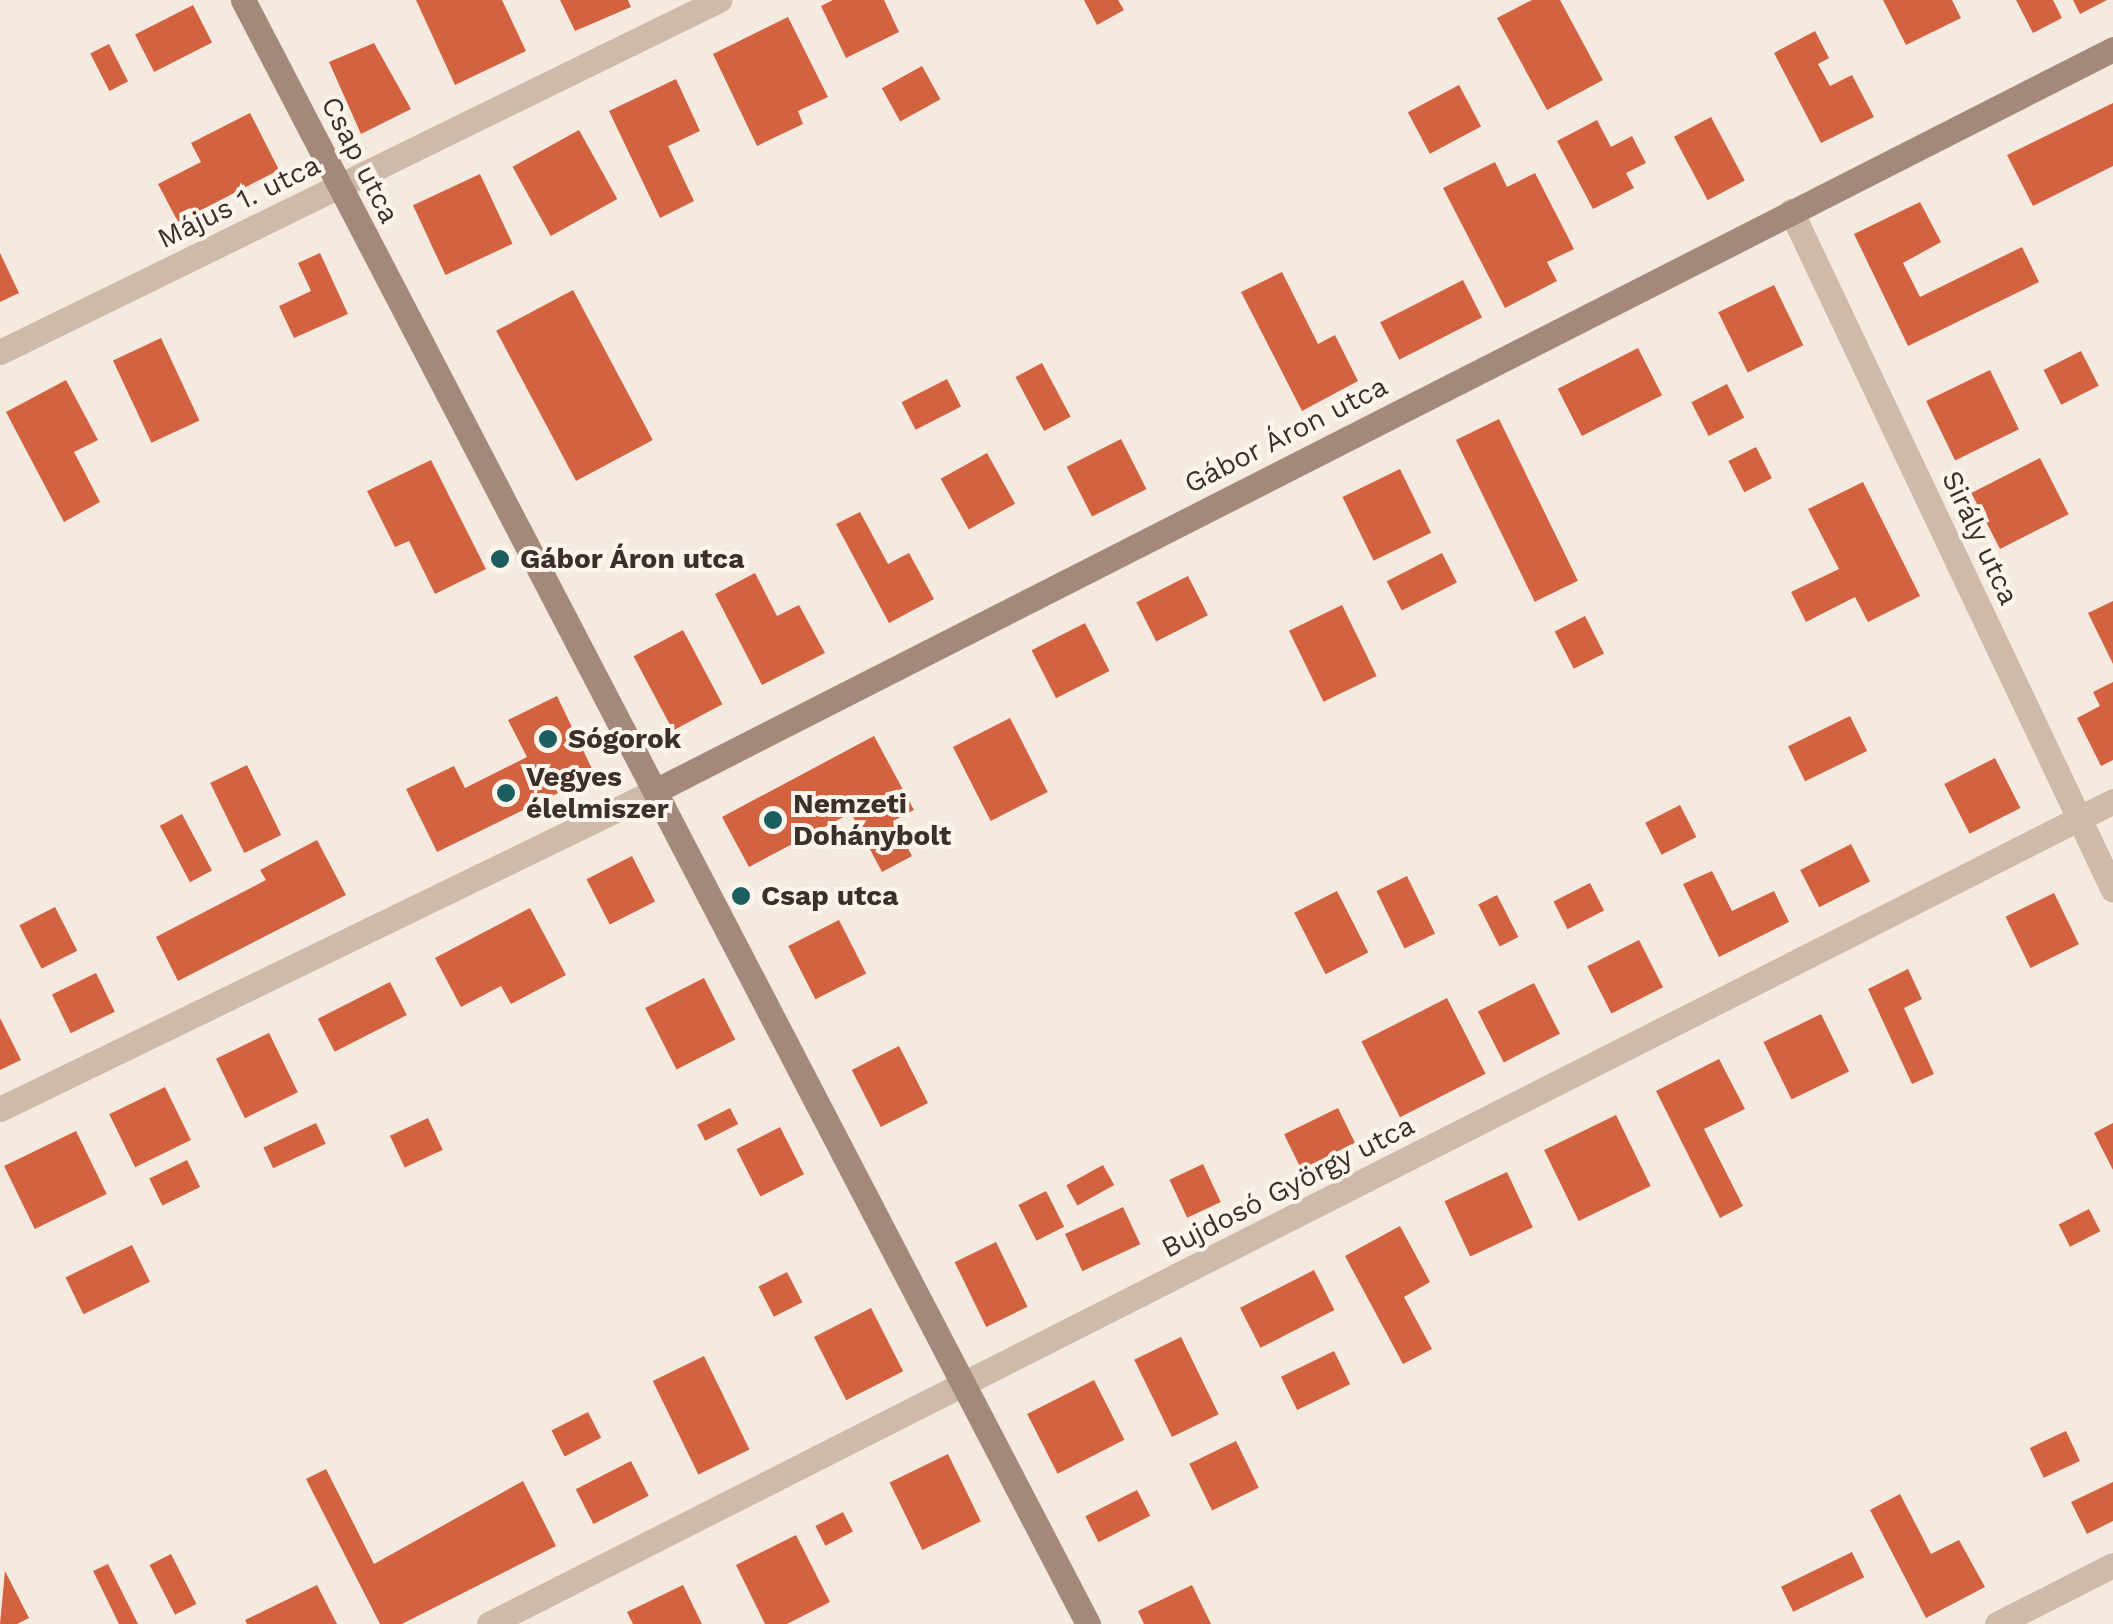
<!DOCTYPE html>
<meta charset="utf-8">
<style>
body{margin:0}
#map{position:relative;width:2113px;height:1624px;overflow:hidden;background:#f5eadf;font-family:"Work Sans",sans-serif}
div>[style]{position:absolute}
.building>*{inset:0;background:#d26240;transform-origin:0 0}
.street>*{height:25px;margin:-12.5px;padding:0 12.5px;transform-origin:12.5px;border-radius:12.5px;background:#cfbaa9}
.secondary>*{height:25px;margin:-12.5px;padding:0 12.5px;transform-origin:12.5px;border-radius:12.5px;background:#a4887a}
.dots>*{width:28px;height:28px;translate:-50% -50%;box-sizing:border-box;border:5px solid #fcf5ec;border-radius:50%}
span{translate:-50% -50%;white-space:nowrap;text-align:center;line-height:1.15;-webkit-text-stroke:8px #fcf5ec;paint-order:stroke}
.street-label{font-size:28px;color:#3c2f29}
.poi-label{font-size:28px;color:#3c2f29;font-weight:700}
.left{translate:0 -50%;text-align:left}
</style>
<div id="map">
<div class="building">
<div style="clip-path:polygon(416px 0,502px 0,526px 51px,455px 85px)"></div>
<div style="clip-path:polygon(560px 0,628px 0,631px 7px,575px 31px)"></div>
<div style="clip-path:polygon(833px 0,884px 0,899px 32px,846px 58px,821px 6px)"></div>
<div style="clip-path:polygon(1084px 0,1118px 0,1124px 10px,1097px 25px)"></div>
<div style="clip-path:polygon(1532px 0,1560px 0,1603px 80px,1547px 110px,1497px 18px)"></div>
<div style="clip-path:polygon(1883px 0,1952px 0,1961px 18px,1906px 45px)"></div>
<div style="clip-path:polygon(2016px 0,2053px 0,2062px 18px,2033px 33px)"></div>
<div style="clip-path:polygon(2073px 0,2107px 0,2080px 14px)"></div>
<div style="left:193px;top:5px;width:42px;height:65px;rotate:63deg"></div>
<div style="clip-path:polygon(788px 17px,828px 97px,798px 111px,803px 124px,757px 146px,713px 54px)"></div>
<div style="clip-path:polygon(1815px 31px,1829px 58px,1818px 64px,1830px 86px,1852px 75px,1874px 117px,1821px 143px,1774px 53px)"></div>
<div style="clip-path:polygon(374px 43px,411px 109px,361px 134px,329px 62px)"></div>
<div style="left:109px;top:44px;width:42px;height:21px;rotate:63deg"></div>
<div style="left:922px;top:66px;width:38px;height:46px;rotate:61deg"></div>
<div style="clip-path:polygon(676px 79px,700px 131px,668px 146px,694px 201px,660px 218px,609px 111px)"></div>
<div style="left:1459px;top:85px;width:47px;height:58px;rotate:62deg"></div>
<div style="clip-path:polygon(2113px 103px,2113px 166px,2033px 206px,2007px 155px)"></div>
<div style="clip-path:polygon(250px 113px,279px 170px,178px 222px,158px 184px,201px 162px,191px 143px)"></div>
<div style="left:1711px;top:117px;width:72px;height:42px;rotate:62deg"></div>
<div style="clip-path:polygon(1597px 120px,1611px 147px,1632px 136px,1646px 163px,1626px 173px,1634px 188px,1593px 209px,1557px 141px)"></div>
<div style="left:579px;top:130px;width:79px;height:76px;rotate:61deg"></div>
<div style="clip-path:polygon(1495px 162px,1507px 187px,1535px 173px,1574px 249px,1547px 262px,1557px 281px,1505px 308px,1443px 188px)"></div>
<div style="left:480px;top:174px;width:77px;height:74px;rotate:65deg"></div>
<div style="clip-path:polygon(1920px 202px,1941px 242px,1903px 263px,1920px 297px,2022px 247px,2039px 282px,1908px 346px,1854px 234px)"></div>
<div style="clip-path:polygon(0 253px,19px 293px,0 302px)"></div>
<div style="clip-path:polygon(320px 253px,348px 314px,294px 338px,279px 306px,311px 291px,298px 263px)"></div>
<div style="clip-path:polygon(1282px 272px,1318px 344px,1335px 335px,1358px 381px,1302px 411px,1241px 292px)"></div>
<div style="left:1463px;top:280px;width:42px;height:93px;rotate:63deg"></div>
<div style="left:1774px;top:285px;width:67px;height:62px;rotate:64deg"></div>
<div style="left:573px;top:290px;width:170px;height:87px;rotate:62deg"></div>
<div style="left:161px;top:338px;width:91px;height:53px;rotate:65deg"></div>
<div style="left:1638px;top:348px;width:53px;height:90px;rotate:63deg"></div>
<div style="left:2081px;top:351px;width:39px;height:42px;rotate:63deg"></div>
<div style="left:1042px;top:363px;width:61px;height:30px;rotate:62deg"></div>
<div style="left:1990px;top:370px;width:66px;height:71px;rotate:64deg"></div>
<div style="left:947px;top:379px;width:31px;height:51px;rotate:63deg"></div>
<div style="clip-path:polygon(66px 380px,98px 440px,74px 452px,100px 502px,64px 522px,6px 412px)"></div>
<div style="left:1727px;top:384px;width:38px;height:40px;rotate:63deg"></div>
<div style="left:1499px;top:419px;width:180px;height:48px;rotate:64deg"></div>
<div style="left:1121px;top:439px;width:56px;height:61px;rotate:63deg"></div>
<div style="left:1756px;top:447px;width:35px;height:31px;rotate:63deg"></div>
<div style="left:987px;top:453px;width:58px;height:53px;rotate:61deg"></div>
<div style="left:2040px;top:458px;width:63px;height:77px;rotate:63deg"></div>
<div style="clip-path:polygon(431px 460px,486px 569px,435px 594px,409px 541px,395px 547px,367px 491px)"></div>
<div style="left:1400px;top:469px;width:71px;height:64px;rotate:64deg"></div>
<div style="clip-path:polygon(1863px 482px,1920px 596px,1868px 622px,1855px 597px,1806px 622px,1791px 592px,1839px 569px,1808px 509px)"></div>
<div style="clip-path:polygon(860px 512px,888px 564px,909px 553px,934px 599px,889px 623px,836px 524px)"></div>
<div style="left:1442px;top:553px;width:33px;height:62px;rotate:63deg"></div>
<div style="clip-path:polygon(755px 573px,777px 616px,799px 605px,825px 653px,762px 685px,715px 594px)"></div>
<div style="left:1188px;top:576px;width:44px;height:58px;rotate:63deg"></div>
<div style="clip-path:polygon(2113px 601px,2113px 664px,2088px 613px)"></div>
<div style="left:1342px;top:605px;width:79px;height:59px;rotate:64deg"></div>
<div style="left:1585px;top:616px;width:42px;height:34px;rotate:63deg"></div>
<div style="left:1085px;top:623px;width:54px;height:60px;rotate:63deg"></div>
<div style="left:683px;top:630px;width:84px;height:56px;rotate:62deg"></div>
<div style="clip-path:polygon(2113px 682px,2113px 760px,2101px 766px,2077px 718px,2100px 706px,2093px 692px)"></div>
<div style="clip-path:polygon(557px 696px,595px 775px,437px 852px,406px 789px,454px 766px,465px 788px,527px 757px,508px 720px)"></div>
<div style="left:1850px;top:716px;width:39px;height:69px;rotate:64deg"></div>
<div style="left:1010px;top:718px;width:83px;height:64px;rotate:63deg"></div>
<div style="clip-path:polygon(874px 736px,914px 810px,893px 821px,912px 856px,882px 872px,851px 813px,749px 867px,722px 817px)"></div>
<div style="left:1995px;top:758px;width:56px;height:57px;rotate:63deg"></div>
<div style="left:247px;top:765px;width:78px;height:41px;rotate:64deg"></div>
<div style="left:1680px;top:805px;width:36px;height:39px;rotate:63deg"></div>
<div style="left:182px;top:814px;width:64px;height:25px;rotate:62deg"></div>
<div style="clip-path:polygon(317px 840px,346px 895px,178px 981px,156px 937px,266px 880px,260px 870px)"></div>
<div style="left:1851px;top:844px;width:42px;height:57px;rotate:63deg"></div>
<div style="left:632px;top:856px;width:51px;height:51px;rotate:63deg"></div>
<div style="clip-path:polygon(1712px 871px,1732px 911px,1774px 891px,1789px 922px,1719px 957px,1683px 884px)"></div>
<div style="left:1407px;top:876px;width:64px;height:34px;rotate:64deg"></div>
<div style="left:1590px;top:883px;width:31px;height:41px;rotate:63deg"></div>
<div style="left:1337px;top:891px;width:69px;height:48px;rotate:63deg"></div>
<div style="left:2054px;top:893px;width:57px;height:54px;rotate:64deg"></div>
<div style="left:1497px;top:895px;width:47px;height:21px;rotate:63deg"></div>
<div style="left:55px;top:907px;width:49px;height:40px;rotate:63deg"></div>
<div style="clip-path:polygon(530px 908px,566px 975px,511px 1004px,501px 986px,461px 1007px,435px 958px)"></div>
<div style="left:839px;top:920px;width:60px;height:57px;rotate:63deg"></div>
<div style="left:1639px;top:940px;width:53px;height:58px;rotate:63deg"></div>
<div style="clip-path:polygon(1908px 969px,1922px 999px,1904px 1008px,1934px 1074px,1912px 1084px,1868px 989px)"></div>
<div style="left:96px;top:973px;width:43px;height:49px;rotate:64deg"></div>
<div style="left:704px;top:978px;width:69px;height:66px;rotate:63deg"></div>
<div style="left:390px;top:982px;width:37px;height:81px;rotate:63deg"></div>
<div style="left:1534px;top:983px;width:57px;height:63px;rotate:63deg"></div>
<div style="left:1447px;top:998px;width:85px;height:96px;rotate:63deg"></div>
<div style="left:1821px;top:1014px;width:64px;height:64px;rotate:64deg"></div>
<div style="clip-path:polygon(0 1018px,21px 1060px,0 1070px)"></div>
<div style="left:269px;top:1033px;width:66px;height:59px;rotate:64deg"></div>
<div style="left:899px;top:1046px;width:64px;height:53px;rotate:63deg"></div>
<div style="clip-path:polygon(1719px 1059px,1745px 1109px,1704px 1129px,1743px 1206px,1720px 1218px,1656px 1091px)"></div>
<div style="left:165px;top:1087px;width:59px;height:62px;rotate:64deg"></div>
<div style="left:730px;top:1108px;width:18px;height:37px;rotate:63deg"></div>
<div style="left:1338px;top:1108px;width:39px;height:60px;rotate:64deg"></div>
<div style="left:1616px;top:1115px;width:79px;height:80px;rotate:64deg"></div>
<div style="left:428px;top:1118px;width:35px;height:42px;rotate:65deg"></div>
<div style="left:316px;top:1123px;width:23px;height:58px;rotate:65deg"></div>
<div style="clip-path:polygon(2113px 1123px,2113px 1170px,2094px 1133px)"></div>
<div style="left:780px;top:1127px;width:53px;height:49px;rotate:63deg"></div>
<div style="left:76px;top:1131px;width:70px;height:80px;rotate:64deg"></div>
<div style="left:187px;top:1160px;width:30px;height:42px;rotate:64deg"></div>
<div style="left:1203px;top:1164px;width:42px;height:37px;rotate:65deg"></div>
<div style="left:1103px;top:1165px;width:23px;height:42px;rotate:61deg"></div>
<div style="left:1507px;top:1172px;width:61px;height:69px;rotate:65deg"></div>
<div style="left:1046px;top:1191px;width:40px;height:31px;rotate:63deg"></div>
<div style="left:1123px;top:1207px;width:41px;height:64px;rotate:65deg"></div>
<div style="left:2089px;top:1209px;width:25px;height:34px;rotate:63deg"></div>
<div style="clip-path:polygon(1400px 1226px,1430px 1282px,1404px 1297px,1432px 1349px,1403px 1364px,1345px 1256px)"></div>
<div style="left:996px;top:1242px;width:72px;height:46px;rotate:64deg"></div>
<div style="left:132px;top:1245px;width:41px;height:74px;rotate:64deg"></div>
<div style="left:1314px;top:1270px;width:45px;height:83px;rotate:63deg"></div>
<div style="left:787px;top:1272px;width:34px;height:32px;rotate:63deg"></div>
<div style="left:871px;top:1308px;width:71px;height:64px;rotate:63deg"></div>
<div style="left:1181px;top:1337px;width:86px;height:52px;rotate:64deg"></div>
<div style="left:1334px;top:1351px;width:37px;height:59px;rotate:64deg"></div>
<div style="left:704px;top:1356px;width:104px;height:57px;rotate:64deg"></div>
<div style="left:1094px;top:1380px;width:67px;height:75px;rotate:63deg"></div>
<div style="left:588px;top:1412px;width:29px;height:41px;rotate:63deg"></div>
<div style="left:2066px;top:1431px;width:33px;height:40px;rotate:65deg"></div>
<div style="left:1236px;top:1441px;width:52px;height:52px;rotate:64deg"></div>
<div style="left:948px;top:1454px;width:75px;height:65px;rotate:64deg"></div>
<div style="left:631px;top:1461px;width:39px;height:62px;rotate:63deg"></div>
<div style="clip-path:polygon(326px 1469px,374px 1564px,523px 1481px,556px 1546px,402px 1624px,380px 1624px,306px 1479px)"></div>
<div style="clip-path:polygon(2113px 1482px,2113px 1521px,2087px 1534px,2071px 1502px)"></div>
<div style="left:1137px;top:1490px;width:29px;height:58px;rotate:63deg"></div>
<div style="clip-path:polygon(1900px 1494px,1931px 1554px,1959px 1540px,1985px 1587px,1926px 1618px,1870px 1510px)"></div>
<div style="left:843px;top:1512px;width:22px;height:31px;rotate:63deg"></div>
<div style="clip-path:polygon(796px 1535px,830px 1602px,787px 1624px,765px 1624px,736px 1565px)"></div>
<div style="left:1852px;top:1552px;width:28px;height:79px;rotate:64deg"></div>
<div style="left:171px;top:1554px;width:56px;height:24px;rotate:63deg"></div>
<div style="clip-path:polygon(108px 1564px,138px 1624px,119px 1624px,93px 1571px)"></div>
<div style="clip-path:polygon(5px 1571px,29px 1618px,17px 1624px,0 1624px)"></div>
<div style="clip-path:polygon(317px 1585px,337px 1624px,247px 1624px,245px 1620px)"></div>
<div style="clip-path:polygon(683px 1585px,702px 1624px,633px 1624px,627px 1612px)"></div>
<div style="clip-path:polygon(1192px 1585px,1211px 1624px,1144px 1624px,1138px 1611px)"></div>
</div>
<div class="street">
<div style="left:1791px;top:211px;width:751px;rotate:64.63deg"></div>
<div style="left:0;top:352px;width:801px;rotate:-26.08deg"></div>
<div style="left:0;top:1109px;width:728px;rotate:-25.9deg"></div>
<div style="left:489px;top:1624px;width:1821px;rotate:-26.87deg"></div>
<div style="left:1997px;top:1624px;width:130px;rotate:-27deg"></div>
</div>
<div class="secondary">
<div style="left:243px;top:0;width:1831px;rotate:62.51deg"></div>
<div style="left:655px;top:791px;width:1636px;rotate:-26.97deg"></div>
</div>
<div class="dots">
<div style="left:500px;top:559px;background:#1a5e62"></div>
<div style="left:548px;top:739px;background:#1a5e62"></div>
<div style="left:506px;top:793px;background:#1a5e62"></div>
<div style="left:773px;top:820px;background:#1a5e62"></div>
<div style="left:741px;top:896px;background:#1a5e62"></div>
</div>
<div class="street-label">
<span style="left:360px;top:160px;rotate:63deg">Csap utca</span>
<span style="left:239px;top:202px;rotate:-26deg">Május 1. utca</span>
<span style="left:1286px;top:435px;rotate:-27deg">Gábor Áron utca</span>
<span style="left:1980px;top:538px;rotate:65deg">Sirály utca</span>
<span style="left:1288px;top:1187px;rotate:-27deg">Bujdosó György utca</span>
</div>
<div class="poi-label">
<span class="left" style="left:520px;top:559px">Gábor Áron utca</span>
<span class="left" style="left:568px;top:739px">Sógorok</span>
<span class="left" style="left:526px;top:793px">Vegyes<br>élelmiszer</span>
<span class="left" style="left:793px;top:820px">Nemzeti<br>Dohánybolt</span>
<span class="left" style="left:761px;top:896px">Csap utca</span>
</div>
</div>
